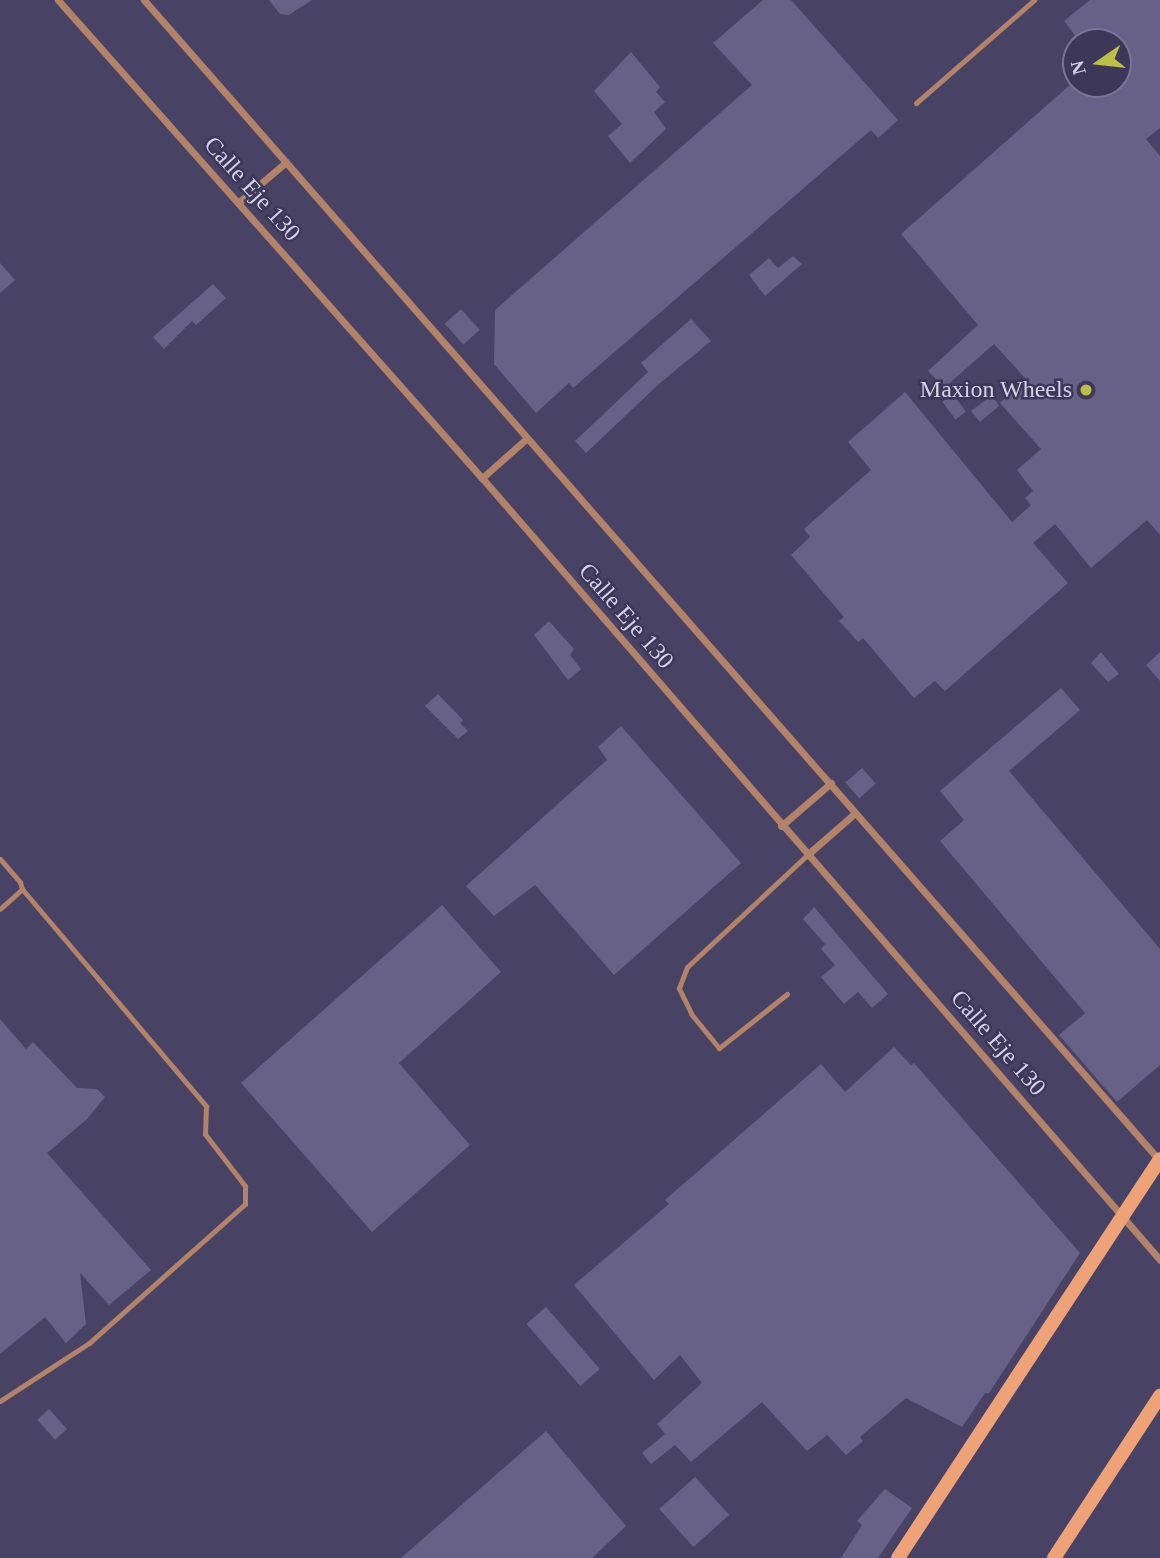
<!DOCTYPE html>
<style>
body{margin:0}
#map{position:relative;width:1160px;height:1558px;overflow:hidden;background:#484265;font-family:Georgia,serif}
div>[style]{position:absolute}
.building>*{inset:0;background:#676187;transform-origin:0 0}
.lane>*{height:5px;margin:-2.5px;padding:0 2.5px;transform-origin:2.5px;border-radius:2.5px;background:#b28368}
.street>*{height:7px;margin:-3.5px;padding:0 3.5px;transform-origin:3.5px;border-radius:3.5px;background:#b28368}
.secondary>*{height:14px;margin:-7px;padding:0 7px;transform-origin:7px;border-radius:7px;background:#eda277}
.dots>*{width:19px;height:19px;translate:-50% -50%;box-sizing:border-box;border:4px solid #3d375a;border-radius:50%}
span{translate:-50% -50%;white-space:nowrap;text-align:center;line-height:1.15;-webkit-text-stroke:5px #3d375a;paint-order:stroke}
.street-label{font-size:24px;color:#d5d2e8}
.poi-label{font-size:24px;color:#d5d2e8}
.right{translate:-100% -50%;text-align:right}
.north{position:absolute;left:1062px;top:28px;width:70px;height:70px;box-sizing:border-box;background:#3d375a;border:2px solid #7a7593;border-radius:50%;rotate:256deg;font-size:19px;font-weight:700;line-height:28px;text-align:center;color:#d5d2e8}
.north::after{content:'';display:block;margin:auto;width:24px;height:32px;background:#bcbf44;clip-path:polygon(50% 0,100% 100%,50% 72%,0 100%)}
</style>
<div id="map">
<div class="building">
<div style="clip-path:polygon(269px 0,312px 0,289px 15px,280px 14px)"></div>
<div style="clip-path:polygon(763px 0,791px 0,898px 120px,878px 138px,871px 130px,573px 388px,569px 383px,536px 413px,494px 364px,495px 310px,752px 85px,713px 43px)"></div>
<div style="clip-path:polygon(1090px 0,1160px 0,1160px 128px,1146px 139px,1160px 156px,1160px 535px,1147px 520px,1091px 568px,1055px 524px,1033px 543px,1068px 583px,945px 691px,935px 681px,914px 698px,863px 638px,858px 642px,839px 621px,844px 617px,791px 555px,810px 537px,804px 529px,871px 470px,848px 442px,905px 392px,1012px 522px,1031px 505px,1025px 498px,1033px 491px,1017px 470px,1041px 449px,1000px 403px,1025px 378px,994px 344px,944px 388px,928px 371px,978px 325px,901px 234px,1071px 84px,1118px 84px,1118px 42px,1080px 42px,1064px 21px)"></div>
<div style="clip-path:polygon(631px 52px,660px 87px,656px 92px,665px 102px,654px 112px,666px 129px,630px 163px,608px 136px,622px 124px,594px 91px)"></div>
<div style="clip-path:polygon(793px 256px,802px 264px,765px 296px,749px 275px,769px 258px,778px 268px)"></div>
<div style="clip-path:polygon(0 263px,15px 280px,0 293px)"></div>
<div style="clip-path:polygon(213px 284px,226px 298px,196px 325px,192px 321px,164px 349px,153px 337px)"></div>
<div style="left:461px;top:309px;width:28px;height:22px;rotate:48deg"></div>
<div style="clip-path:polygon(691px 319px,711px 341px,659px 384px,586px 453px,575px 441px,648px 372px,641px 363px)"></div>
<div style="left:953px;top:394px;width:22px;height:13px;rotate:54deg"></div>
<div style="clip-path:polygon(992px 395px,999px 406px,980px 422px,971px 411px)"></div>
<div style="clip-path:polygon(549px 621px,574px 649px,570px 655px,581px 669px,568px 680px,534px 635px)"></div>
<div style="clip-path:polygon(1101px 652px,1119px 674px,1108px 682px,1091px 663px)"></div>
<div style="clip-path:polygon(1160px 652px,1160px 681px,1146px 665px)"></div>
<div style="clip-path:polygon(1061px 688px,1080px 710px,1009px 771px,1160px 949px,1160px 1065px,1117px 1102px,1059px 1035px,1085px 1013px,940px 841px,964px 820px,940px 791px)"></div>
<div style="clip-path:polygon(438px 694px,463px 720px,460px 723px,468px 731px,458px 739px,425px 706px)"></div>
<div style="clip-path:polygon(621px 726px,741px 863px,614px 975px,535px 885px,494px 916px,466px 886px,607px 760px,598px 747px)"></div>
<div style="left:862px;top:768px;width:21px;height:22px;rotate:49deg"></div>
<div style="clip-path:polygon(442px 905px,501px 972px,399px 1063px,470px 1145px,372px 1232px,241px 1083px)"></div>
<div style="clip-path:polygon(814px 907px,888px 994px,872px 1008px,858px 992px,844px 1004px,821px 977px,835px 965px,821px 949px,825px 944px,803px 919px)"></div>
<div style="clip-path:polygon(0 1019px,26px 1049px,33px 1042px,77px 1088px,97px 1089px,105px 1097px,87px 1119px,47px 1153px,151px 1270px,109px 1305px,80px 1273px,86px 1324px,66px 1343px,45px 1317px,0 1354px)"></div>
<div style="clip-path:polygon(894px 1047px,911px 1065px,914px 1063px,1080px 1253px,989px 1393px,985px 1393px,962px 1427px,906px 1398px,860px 1437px,863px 1441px,846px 1455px,827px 1435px,807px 1451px,762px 1402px,691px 1462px,675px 1445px,651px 1464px,642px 1453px,665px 1434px,657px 1424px,702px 1383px,680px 1355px,654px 1380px,574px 1285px,669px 1204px,665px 1200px,821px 1064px,845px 1092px)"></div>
<div style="left:546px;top:1307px;width:82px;height:26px;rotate:49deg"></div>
<div style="left:49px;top:1409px;width:27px;height:16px;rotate:48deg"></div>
<div style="clip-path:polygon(546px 1431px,626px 1526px,592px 1558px,401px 1558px)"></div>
<div style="left:695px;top:1477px;width:51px;height:48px;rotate:48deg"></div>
<div style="clip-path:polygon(885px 1489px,912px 1508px,878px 1558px,841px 1558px,862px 1525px,857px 1521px)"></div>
</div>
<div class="lane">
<div style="left:916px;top:103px;width:157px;rotate:-41.1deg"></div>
<div style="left:0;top:859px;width:30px;rotate:49deg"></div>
<div style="left:20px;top:882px;width:7px;rotate:74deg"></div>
<div style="left:22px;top:889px;width:285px;rotate:49.7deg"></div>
<div style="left:206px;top:1106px;width:28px;rotate:92deg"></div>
<div style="left:205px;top:1134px;width:66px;rotate:52.4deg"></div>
<div style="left:245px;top:1186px;width:18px;rotate:90deg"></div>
<div style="left:245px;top:1204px;width:209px;rotate:138.3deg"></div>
<div style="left:89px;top:1343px;width:106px;rotate:146.9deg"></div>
<div style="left:0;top:909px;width:30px;rotate:-42deg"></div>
<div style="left:787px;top:994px;width:87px;rotate:141.5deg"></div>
<div style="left:719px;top:1048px;width:43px;rotate:-129.3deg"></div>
<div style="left:692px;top:1015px;width:30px;rotate:-116deg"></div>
<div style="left:679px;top:988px;width:22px;rotate:-69deg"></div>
<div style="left:687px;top:967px;width:164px;rotate:-43deg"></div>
</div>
<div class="street">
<div style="left:58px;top:0;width:639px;rotate:48.43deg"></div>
<div style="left:482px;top:478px;width:1035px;rotate:49.07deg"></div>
<div style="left:144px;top:0;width:1543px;rotate:48.81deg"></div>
<div style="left:238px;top:203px;width:63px;rotate:-40.5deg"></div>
<div style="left:482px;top:478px;width:59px;rotate:-41.6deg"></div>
<div style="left:781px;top:826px;width:66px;rotate:-40.7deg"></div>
<div style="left:807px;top:855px;width:64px;rotate:-41.2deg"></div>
</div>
<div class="secondary">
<div style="left:898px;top:1558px;width:477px;rotate:-56.7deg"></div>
<div style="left:1054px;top:1558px;width:194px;rotate:-56.8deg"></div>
</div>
<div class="dots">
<div style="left:1086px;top:390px;background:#bcbf44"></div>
</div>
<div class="street-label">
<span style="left:252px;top:189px;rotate:48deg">Calle Eje 130</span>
<span style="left:626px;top:616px;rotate:49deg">Calle Eje 130</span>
<span style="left:998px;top:1043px;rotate:49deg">Calle Eje 130</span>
</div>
<div class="poi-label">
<span class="right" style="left:1072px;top:390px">Maxion Wheels</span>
</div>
<div class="north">N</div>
</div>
